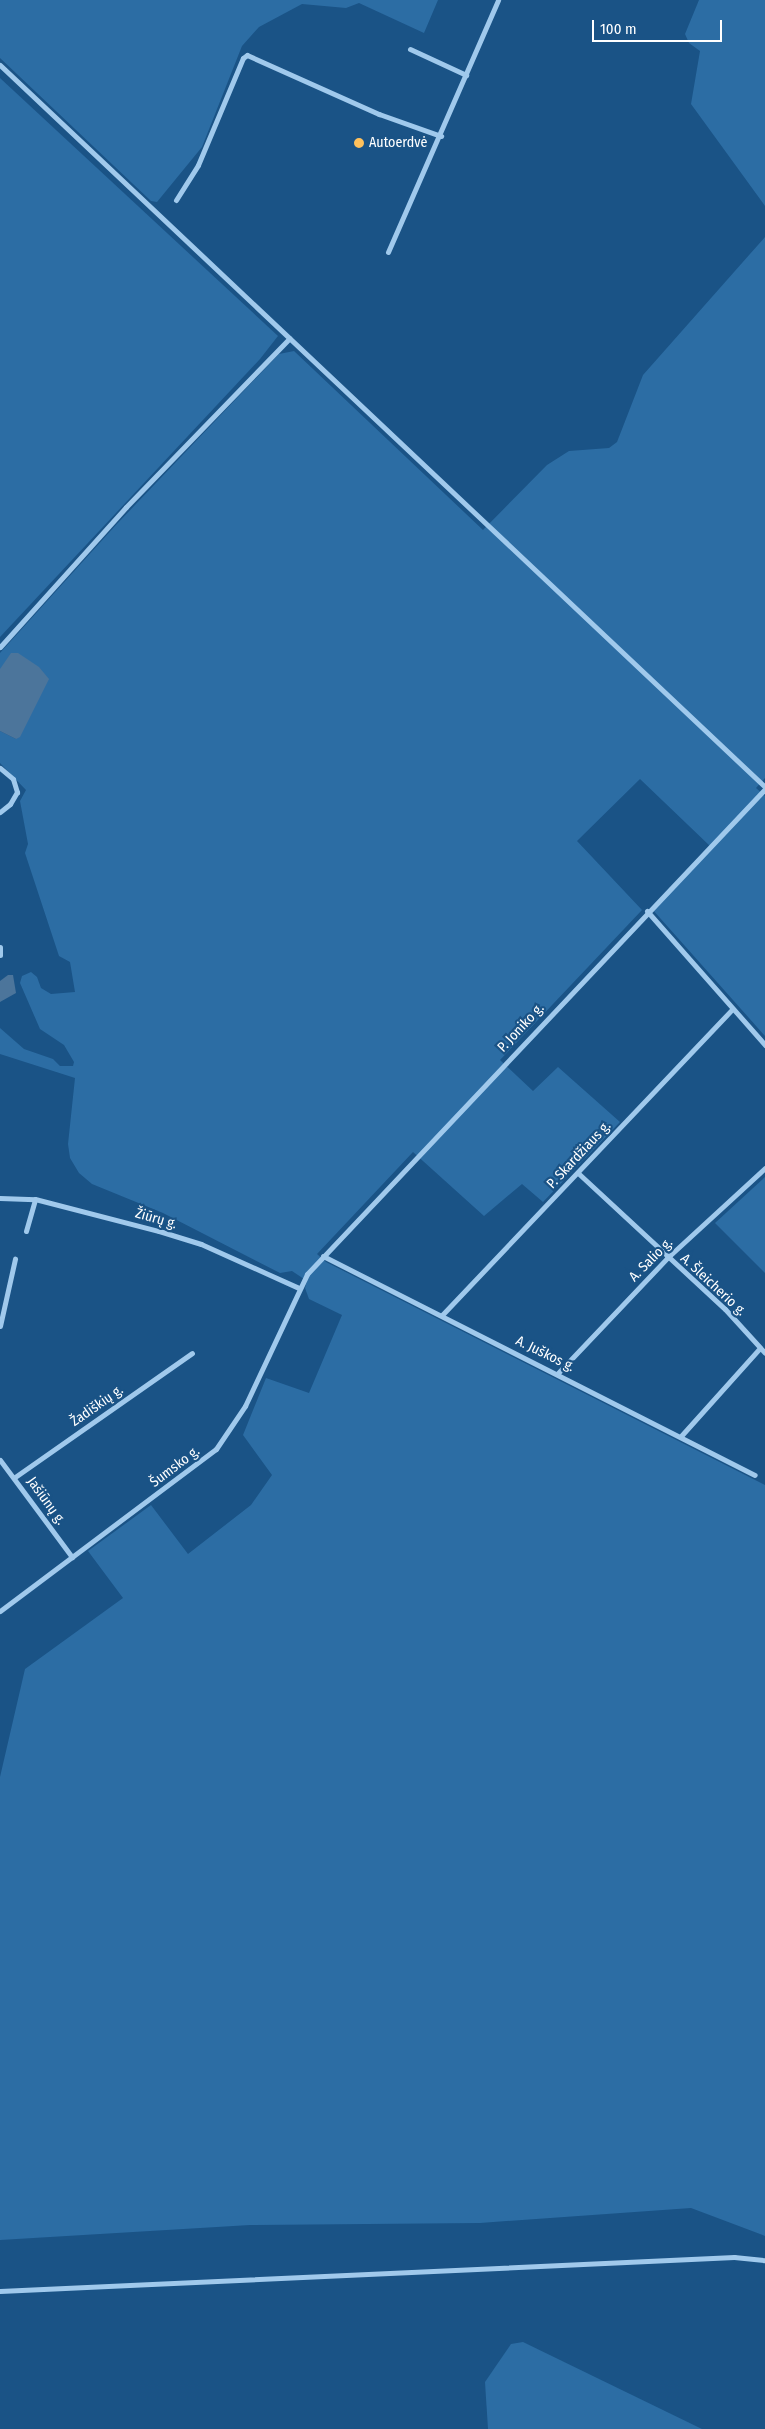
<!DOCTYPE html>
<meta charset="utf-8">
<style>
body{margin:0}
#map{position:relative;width:765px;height:2429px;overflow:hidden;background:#1a5386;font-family:"Fira Sans Condensed",sans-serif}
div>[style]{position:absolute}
.green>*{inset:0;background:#2c6da4}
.water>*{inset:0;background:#4c759b}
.minor>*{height:5px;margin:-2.5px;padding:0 2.5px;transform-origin:2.5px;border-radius:2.5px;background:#a0c9ec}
.dots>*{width:14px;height:14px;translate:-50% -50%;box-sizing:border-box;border:2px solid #1a5386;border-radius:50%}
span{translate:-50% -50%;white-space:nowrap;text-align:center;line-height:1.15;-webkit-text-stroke:4.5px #1a5386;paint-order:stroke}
.poi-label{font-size:14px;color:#fff}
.left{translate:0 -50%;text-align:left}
.street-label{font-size:14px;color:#fff}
.scale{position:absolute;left:592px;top:20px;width:130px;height:22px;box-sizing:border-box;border:2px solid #fff;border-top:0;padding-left:6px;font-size:15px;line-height:18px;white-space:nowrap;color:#fff;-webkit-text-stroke:4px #1a5386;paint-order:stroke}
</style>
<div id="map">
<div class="green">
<div style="clip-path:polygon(0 0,438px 0,424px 33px,359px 3px,346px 8px,302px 4px,259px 27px,242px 46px,202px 147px,157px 202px,151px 201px,0 58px)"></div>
<div style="clip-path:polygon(699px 0,765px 0,765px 206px,691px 104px,700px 51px,689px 43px,685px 34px)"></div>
<div style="clip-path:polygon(0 78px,278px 336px,260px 359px,0 637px)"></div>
<div style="clip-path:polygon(765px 237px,765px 778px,756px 788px,765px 796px,765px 1036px,652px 909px,711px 847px,640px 779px,577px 841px,642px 910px,500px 1060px,533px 1091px,558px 1067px,620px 1122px,543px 1202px,522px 1184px,484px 1216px,413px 1152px,317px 1254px,326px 1262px,765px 1485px,765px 2236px,691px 2208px,480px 2223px,250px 2225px,0 2240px,0 1777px,25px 1669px,123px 1598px,88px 1551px,151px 1505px,188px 1554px,251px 1505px,272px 1475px,243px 1435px,266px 1378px,309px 1393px,342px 1315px,309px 1299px,305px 1288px,307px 1281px,292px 1271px,280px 1273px,163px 1213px,92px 1184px,79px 1173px,70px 1158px,68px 1144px,75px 1078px,0 1054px,0 1028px,24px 1049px,53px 1059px,60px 1066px,73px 1066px,74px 1062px,64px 1045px,40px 1029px,20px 983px,22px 976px,31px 972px,37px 977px,41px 988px,51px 994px,75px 992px,70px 962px,59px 956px,25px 853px,28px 844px,20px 801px,26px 790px,0 763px,0 731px,16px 739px,0 669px,0 653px,115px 526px,279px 354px,294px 351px,483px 530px,547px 465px,569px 451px,609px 448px,617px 442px,643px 375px)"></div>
<div style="clip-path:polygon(765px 1177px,765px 1273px,715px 1223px)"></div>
<div style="clip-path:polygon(523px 2342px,702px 2429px,488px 2429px,485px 2382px,511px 2344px)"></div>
</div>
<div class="water">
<div style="clip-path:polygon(11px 653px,18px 653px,39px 667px,49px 679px,20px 737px,16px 739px,0 731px,0 669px)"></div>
<div style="clip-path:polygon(8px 975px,13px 975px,16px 993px,0 1002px,0 981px)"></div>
</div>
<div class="minor">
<div style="left:410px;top:49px;width:62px;rotate:24.9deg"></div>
<div style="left:0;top:65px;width:1052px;rotate:43.34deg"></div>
<div style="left:176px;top:200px;width:41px;rotate:-57.8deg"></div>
<div style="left:198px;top:165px;width:116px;rotate:-67.2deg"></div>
<div style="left:243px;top:58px;width:5px;rotate:-37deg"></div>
<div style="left:247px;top:55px;width:145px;rotate:24.1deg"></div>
<div style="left:379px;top:114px;width:66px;rotate:19.5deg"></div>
<div style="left:388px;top:252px;width:275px;rotate:-66.4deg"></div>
<div style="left:0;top:647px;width:188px;rotate:-48deg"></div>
<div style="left:126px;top:507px;width:235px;rotate:-45.9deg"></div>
<div style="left:0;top:768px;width:17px;rotate:40deg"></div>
<div style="left:13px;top:779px;width:14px;rotate:73deg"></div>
<div style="left:17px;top:792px;width:14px;rotate:120deg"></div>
<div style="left:10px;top:804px;width:13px;rotate:141deg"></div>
<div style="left:647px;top:911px;width:179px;rotate:48.6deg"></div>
<div style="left:0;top:947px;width:8px;rotate:90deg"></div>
<div style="left:578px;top:1173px;width:200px;rotate:42.8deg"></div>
<div style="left:725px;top:1309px;width:59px;rotate:47.7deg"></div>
<div style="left:0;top:1198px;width:35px;rotate:2deg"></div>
<div style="left:35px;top:1199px;width:128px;rotate:14.5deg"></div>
<div style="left:159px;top:1231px;width:44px;rotate:17.2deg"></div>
<div style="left:201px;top:1244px;width:107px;rotate:24.2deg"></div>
<div style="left:26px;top:1231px;width:33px;rotate:-74deg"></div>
<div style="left:323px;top:1256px;width:484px;rotate:26.9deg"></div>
<div style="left:442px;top:1315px;width:422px;rotate:-46.5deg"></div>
<div style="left:0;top:1326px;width:69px;rotate:-77.4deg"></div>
<div style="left:558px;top:1373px;width:158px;rotate:-46.5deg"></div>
<div style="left:667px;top:1258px;width:133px;rotate:-42.6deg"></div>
<div style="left:681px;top:1436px;width:118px;rotate:-48.1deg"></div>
<div style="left:0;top:1460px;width:121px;rotate:53.4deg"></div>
<div style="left:15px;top:1477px;width:216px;rotate:-35deg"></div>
<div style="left:0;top:1611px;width:270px;rotate:-36.9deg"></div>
<div style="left:216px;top:1449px;width:52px;rotate:-56deg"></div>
<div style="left:245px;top:1406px;width:146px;rotate:-64.8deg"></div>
<div style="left:307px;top:1274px;width:667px;rotate:-46.64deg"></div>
<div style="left:0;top:2291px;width:735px;rotate:-2.65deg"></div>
<div style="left:734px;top:2257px;width:31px;rotate:6deg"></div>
</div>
<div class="dots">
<div style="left:359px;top:143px;background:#ffc15c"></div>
</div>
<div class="poi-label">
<span class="left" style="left:369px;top:143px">Autoerdvė</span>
</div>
<div class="street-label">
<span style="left:521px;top:1028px;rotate:-47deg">P. Joniko g.</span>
<span style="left:579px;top:1155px;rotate:-47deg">P. Skardžiaus g.</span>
<span style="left:156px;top:1219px;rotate:16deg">Žiūrų g.</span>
<span style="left:651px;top:1260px;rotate:-45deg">A. Salio g.</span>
<span style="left:713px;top:1285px;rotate:43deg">A. Šleicherio g.</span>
<span style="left:545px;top:1354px;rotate:26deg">A. Juškos g.</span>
<span style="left:97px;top:1406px;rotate:-35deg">Žadiškių g.</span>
<span style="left:175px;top:1467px;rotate:-37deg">Šumsko g.</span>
<span style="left:46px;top:1501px;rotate:54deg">Jašiūnų g.</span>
</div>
<div class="scale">100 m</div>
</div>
